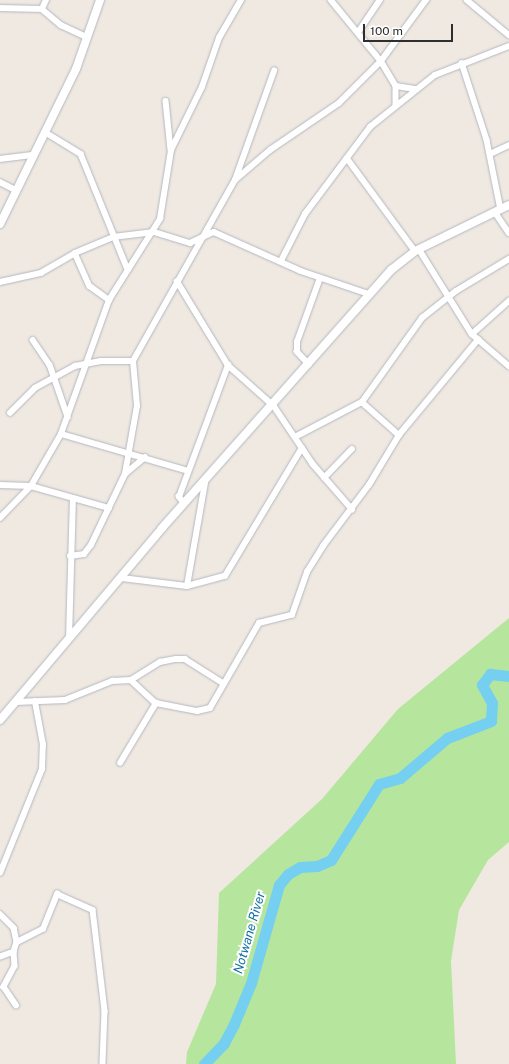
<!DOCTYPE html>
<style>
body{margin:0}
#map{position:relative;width:509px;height:1064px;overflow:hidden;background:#efe9e1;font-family:"Public Sans",sans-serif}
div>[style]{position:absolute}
.green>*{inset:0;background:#b6e59e}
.river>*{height:11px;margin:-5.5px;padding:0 5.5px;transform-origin:5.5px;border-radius:5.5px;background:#75cff0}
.roads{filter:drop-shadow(0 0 1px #b4b7c1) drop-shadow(0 0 1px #b4b7c1)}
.street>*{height:5.5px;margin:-2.75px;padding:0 2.75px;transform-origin:2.75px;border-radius:2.75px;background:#fff}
.secondary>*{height:8px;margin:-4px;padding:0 4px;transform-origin:4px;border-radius:4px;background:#fff}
span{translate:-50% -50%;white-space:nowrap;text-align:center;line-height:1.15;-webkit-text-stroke:4px #fff;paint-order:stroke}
.water-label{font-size:13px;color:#0d6fa3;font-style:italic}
.scale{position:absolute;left:363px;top:24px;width:90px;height:18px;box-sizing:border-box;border:2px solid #2e2e2e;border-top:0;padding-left:5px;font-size:12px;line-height:14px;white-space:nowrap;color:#2e2e2e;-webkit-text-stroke:3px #fff;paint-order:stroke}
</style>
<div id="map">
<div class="green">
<div style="clip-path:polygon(509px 618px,509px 842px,488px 860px,459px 910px,451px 961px,456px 1064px,186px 1064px,187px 1052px,216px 984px,219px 893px,322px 799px,398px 709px)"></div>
</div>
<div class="river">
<div style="left:204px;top:1064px;width:29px;rotate:-46deg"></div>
<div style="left:224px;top:1043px;width:21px;rotate:-62deg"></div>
<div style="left:234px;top:1024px;width:44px;rotate:-67.5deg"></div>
<div style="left:251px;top:983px;width:102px;rotate:-74.1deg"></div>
<div style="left:279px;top:885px;width:14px;rotate:-51deg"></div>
<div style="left:288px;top:874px;width:14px;rotate:-30deg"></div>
<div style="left:300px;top:867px;width:17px;rotate:-3deg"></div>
<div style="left:317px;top:866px;width:15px;rotate:-23deg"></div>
<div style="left:331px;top:860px;width:90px;rotate:-57.7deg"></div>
<div style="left:379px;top:784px;width:22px;rotate:-16deg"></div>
<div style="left:400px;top:778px;width:62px;rotate:-40.4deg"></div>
<div style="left:447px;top:738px;width:47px;rotate:-21.1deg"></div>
<div style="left:491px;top:721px;width:18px;rotate:-87deg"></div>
<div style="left:492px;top:703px;width:21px;rotate:-119deg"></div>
<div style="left:482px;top:685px;width:14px;rotate:-54deg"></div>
<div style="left:490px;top:674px;width:19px;rotate:6deg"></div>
</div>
<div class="roads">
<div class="street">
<div style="left:331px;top:0;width:79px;rotate:50.7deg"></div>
<div style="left:381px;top:61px;width:29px;rotate:59deg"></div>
<div style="left:396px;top:86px;width:18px;rotate:90deg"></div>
<div style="left:467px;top:0;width:55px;rotate:39.8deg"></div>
<div style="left:0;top:8px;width:42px;rotate:1.4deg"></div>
<div style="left:42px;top:9px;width:25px;rotate:40deg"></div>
<div style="left:61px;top:25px;width:29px;rotate:25deg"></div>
<div style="left:42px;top:9px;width:10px;rotate:-66deg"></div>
<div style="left:359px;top:31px;width:37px;rotate:-56deg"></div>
<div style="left:462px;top:63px;width:81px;rotate:72deg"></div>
<div style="left:487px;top:140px;width:71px;rotate:78.7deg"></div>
<div style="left:396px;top:86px;width:19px;rotate:9deg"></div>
<div style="left:166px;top:101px;width:49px;rotate:84.2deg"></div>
<div style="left:45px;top:132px;width:42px;rotate:31.4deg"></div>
<div style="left:81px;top:154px;width:125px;rotate:67.9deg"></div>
<div style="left:490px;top:154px;width:21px;rotate:-25deg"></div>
<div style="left:347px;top:158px;width:115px;rotate:53.8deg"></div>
<div style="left:0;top:159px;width:32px;rotate:-7deg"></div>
<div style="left:235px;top:180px;width:46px;rotate:-40.6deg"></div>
<div style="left:270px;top:150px;width:83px;rotate:-34.3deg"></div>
<div style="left:339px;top:103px;width:59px;rotate:-45deg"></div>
<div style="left:381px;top:61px;width:76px;rotate:-53.6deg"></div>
<div style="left:0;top:182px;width:16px;rotate:27deg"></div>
<div style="left:495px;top:212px;width:25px;rotate:56deg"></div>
<div style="left:419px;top:249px;width:100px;rotate:58.1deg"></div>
<div style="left:472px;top:334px;width:49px;rotate:40.9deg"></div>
<div style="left:75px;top:253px;width:36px;rotate:66deg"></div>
<div style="left:90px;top:286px;width:24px;rotate:36deg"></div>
<div style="left:281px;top:261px;width:53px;rotate:-62.9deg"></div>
<div style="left:305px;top:214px;width:109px;rotate:-53.2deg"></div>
<div style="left:370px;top:127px;width:83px;rotate:-38.7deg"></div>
<div style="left:435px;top:75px;width:79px;rotate:-21.4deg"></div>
<div style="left:177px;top:281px;width:98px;rotate:58.7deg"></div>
<div style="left:228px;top:365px;width:62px;rotate:41.7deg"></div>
<div style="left:274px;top:406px;width:70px;rotate:56.1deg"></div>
<div style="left:313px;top:464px;width:60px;rotate:49.1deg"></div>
<div style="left:0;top:282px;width:42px;rotate:-12.4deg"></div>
<div style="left:41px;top:273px;width:39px;rotate:-30deg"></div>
<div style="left:75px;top:253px;width:41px;rotate:-22.8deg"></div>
<div style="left:113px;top:237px;width:41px;rotate:-7deg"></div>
<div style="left:154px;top:232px;width:38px;rotate:17deg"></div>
<div style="left:190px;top:243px;width:26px;rotate:-25deg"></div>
<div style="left:214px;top:232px;width:95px;rotate:24.1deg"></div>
<div style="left:301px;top:271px;width:72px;rotate:18.7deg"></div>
<div style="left:472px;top:334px;width:50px;rotate:-41.7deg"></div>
<div style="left:33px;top:340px;width:30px;rotate:56deg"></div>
<div style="left:50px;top:365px;width:55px;rotate:70.9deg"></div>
<div style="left:309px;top:365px;width:18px;rotate:-133deg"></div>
<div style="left:297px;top:352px;width:10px;rotate:-90deg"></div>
<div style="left:297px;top:342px;width:68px;rotate:-70.2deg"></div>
<div style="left:362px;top:402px;width:50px;rotate:41.7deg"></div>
<div style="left:10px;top:413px;width:35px;rotate:-45deg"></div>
<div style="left:35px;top:388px;width:46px;rotate:-28.8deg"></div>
<div style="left:75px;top:366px;width:26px;rotate:-11deg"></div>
<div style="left:101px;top:361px;width:32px"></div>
<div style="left:61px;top:434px;width:132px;rotate:16.2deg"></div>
<div style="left:295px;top:437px;width:76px;rotate:-27.6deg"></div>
<div style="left:362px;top:402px;width:103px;rotate:-54.5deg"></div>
<div style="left:422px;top:318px;width:43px;rotate:-38.5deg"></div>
<div style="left:456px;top:291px;width:62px;rotate:-31.1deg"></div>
<div style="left:125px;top:474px;width:26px;rotate:-40deg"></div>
<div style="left:324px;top:478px;width:40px;rotate:-46deg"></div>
<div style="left:0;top:485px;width:31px;rotate:2deg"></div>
<div style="left:31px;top:486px;width:81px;rotate:15.8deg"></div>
<div style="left:184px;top:504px;width:9px;rotate:-126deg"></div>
<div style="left:179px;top:497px;width:141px;rotate:-69.6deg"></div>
<div style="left:0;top:518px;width:45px;rotate:-45.9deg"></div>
<div style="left:31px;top:486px;width:60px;rotate:-60deg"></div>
<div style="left:61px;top:434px;width:142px;rotate:-70.3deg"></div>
<div style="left:109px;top:300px;width:96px;rotate:-57.8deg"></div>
<div style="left:160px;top:219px;width:70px;rotate:-80.9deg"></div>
<div style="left:171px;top:150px;width:70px;rotate:-63.8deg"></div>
<div style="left:202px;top:87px;width:52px;rotate:-70.9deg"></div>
<div style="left:219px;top:38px;width:44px;rotate:-59.9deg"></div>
<div style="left:70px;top:556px;width:14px;rotate:-8deg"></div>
<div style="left:84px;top:554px;width:11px;rotate:-52deg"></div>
<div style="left:91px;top:545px;width:79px;rotate:-64.4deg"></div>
<div style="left:125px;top:474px;width:69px;rotate:-80deg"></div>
<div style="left:137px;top:406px;width:45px;rotate:-95.1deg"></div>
<div style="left:133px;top:361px;width:208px;rotate:-60.6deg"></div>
<div style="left:235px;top:180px;width:116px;rotate:-70.3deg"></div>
<div style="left:122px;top:578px;width:65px;rotate:7deg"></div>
<div style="left:187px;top:586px;width:39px;rotate:-15deg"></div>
<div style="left:225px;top:576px;width:149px;rotate:-59deg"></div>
<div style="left:187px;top:586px;width:105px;rotate:-80.1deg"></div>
<div style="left:69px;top:639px;width:140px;rotate:-88.4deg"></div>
<div style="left:131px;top:680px;width:34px;rotate:43deg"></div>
<div style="left:156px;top:703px;width:42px;rotate:11deg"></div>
<div style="left:197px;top:711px;width:13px;rotate:-13deg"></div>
<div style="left:210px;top:708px;width:98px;rotate:-60deg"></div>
<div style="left:259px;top:623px;width:34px;rotate:-14deg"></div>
<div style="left:292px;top:615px;width:46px;rotate:-70.8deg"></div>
<div style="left:307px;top:572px;width:31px;rotate:-58deg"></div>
<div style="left:323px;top:546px;width:76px;rotate:-53deg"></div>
<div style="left:369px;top:485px;width:58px;rotate:-59deg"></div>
<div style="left:399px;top:435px;width:124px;rotate:-50.3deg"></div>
<div style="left:16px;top:702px;width:49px;rotate:-2.3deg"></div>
<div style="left:65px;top:700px;width:51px;rotate:-22deg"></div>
<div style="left:112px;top:681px;width:19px;rotate:-3deg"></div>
<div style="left:131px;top:680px;width:34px;rotate:-32deg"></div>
<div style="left:160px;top:662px;width:16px;rotate:-11deg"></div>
<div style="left:176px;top:659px;width:9px"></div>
<div style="left:185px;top:659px;width:45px;rotate:32.3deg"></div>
<div style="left:120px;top:763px;width:70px;rotate:-59deg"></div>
<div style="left:0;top:873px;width:112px;rotate:-68deg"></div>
<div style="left:42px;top:769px;width:24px;rotate:-88deg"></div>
<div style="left:43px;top:745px;width:44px;rotate:-100.5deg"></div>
<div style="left:0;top:914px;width:20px;rotate:45deg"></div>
<div style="left:14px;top:928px;width:14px;rotate:78deg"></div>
<div style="left:17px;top:942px;width:10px;rotate:107deg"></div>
<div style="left:14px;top:952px;width:15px;rotate:160deg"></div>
<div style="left:17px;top:942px;width:29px;rotate:-27deg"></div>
<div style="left:43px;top:929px;width:38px;rotate:-68deg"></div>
<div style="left:57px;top:894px;width:39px;rotate:24deg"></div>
<div style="left:93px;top:910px;width:102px;rotate:83.2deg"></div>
<div style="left:105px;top:1011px;width:53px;rotate:92.2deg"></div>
<div style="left:14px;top:952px;width:14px;rotate:86deg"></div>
<div style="left:15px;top:966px;width:24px;rotate:118deg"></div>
<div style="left:4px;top:987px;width:22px;rotate:56deg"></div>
</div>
<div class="secondary">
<div style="left:0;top:224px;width:173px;rotate:-63.9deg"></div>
<div style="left:76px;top:69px;width:73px;rotate:-70.8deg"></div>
<div style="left:0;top:720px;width:251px;rotate:-49.8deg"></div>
<div style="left:162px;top:528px;width:345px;rotate:-48.4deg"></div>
<div style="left:391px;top:270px;width:31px;rotate:-38deg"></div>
<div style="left:415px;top:251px;width:105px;rotate:-26.1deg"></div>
</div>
</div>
<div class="water-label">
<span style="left:250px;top:933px;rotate:-74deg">Notwane River</span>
</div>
<div class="scale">100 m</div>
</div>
